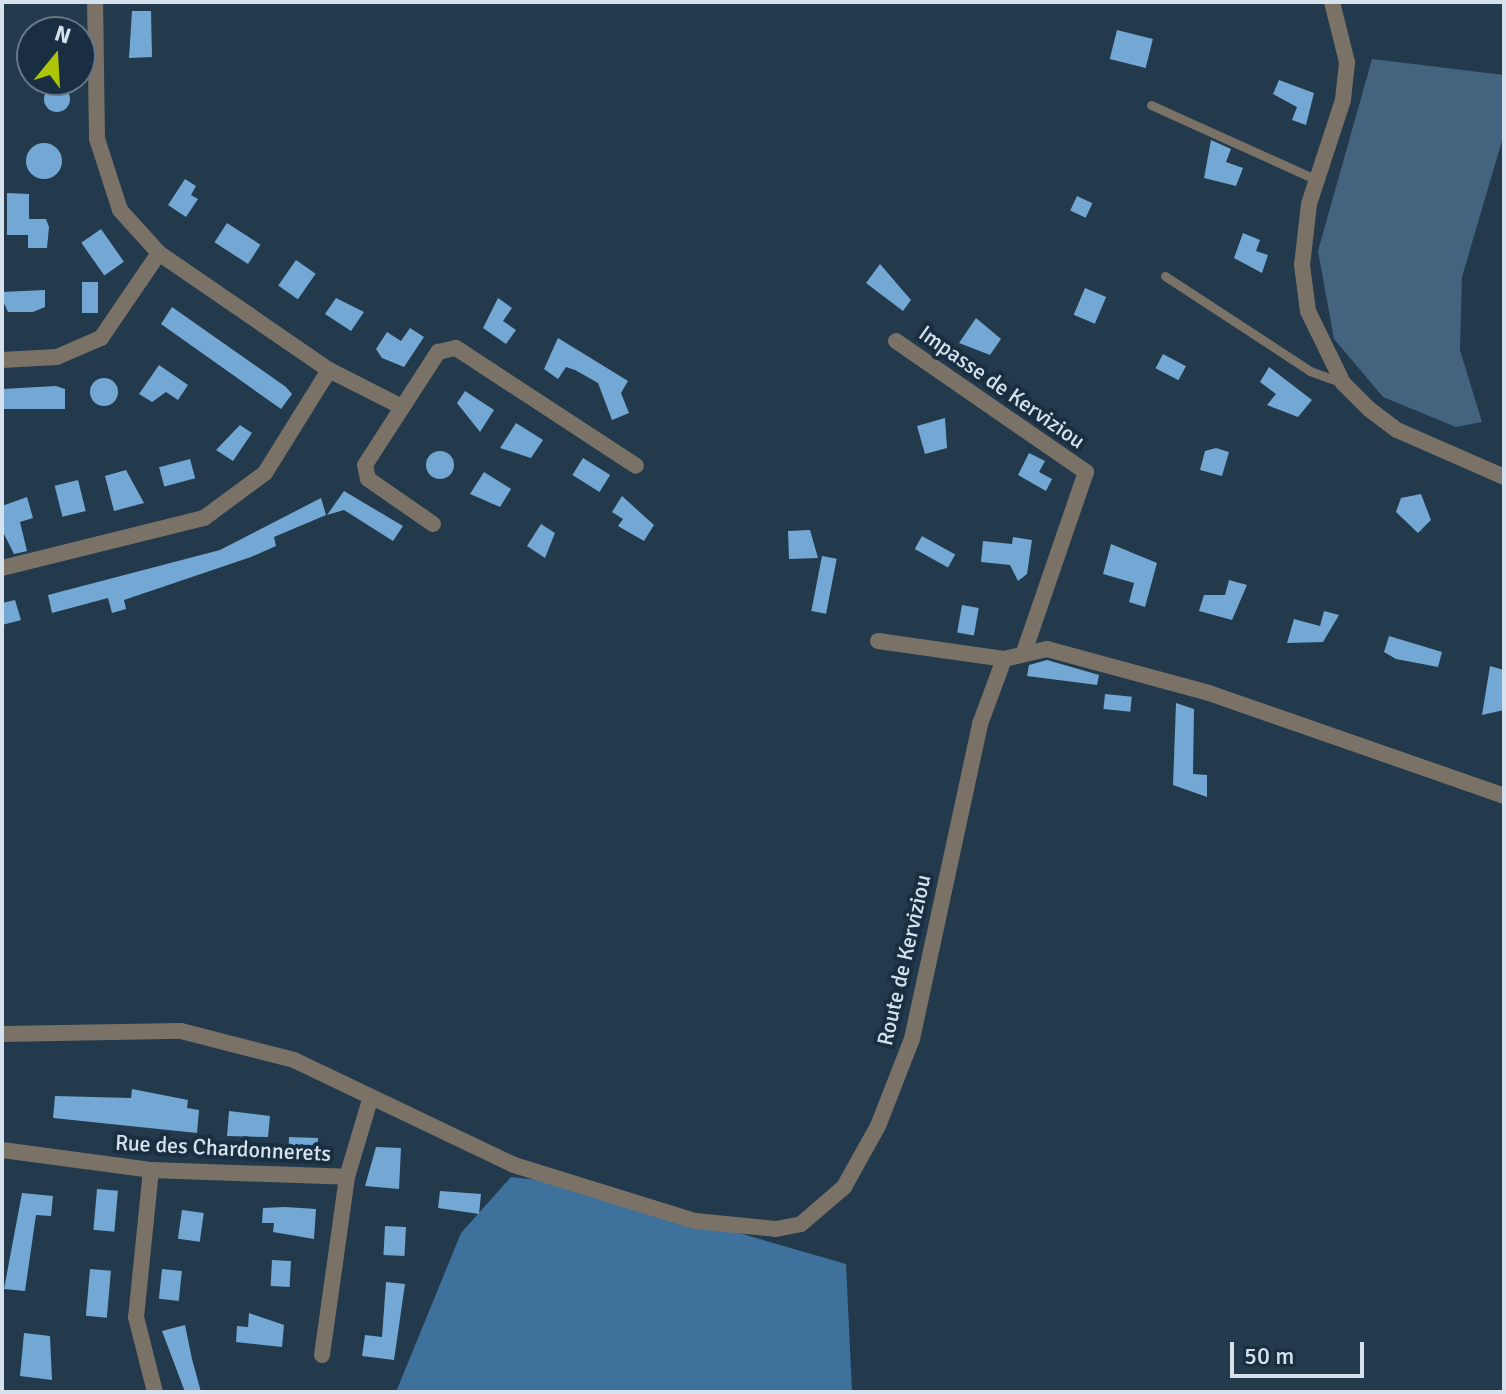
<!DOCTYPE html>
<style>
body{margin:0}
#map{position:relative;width:1506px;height:1394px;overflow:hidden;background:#23394c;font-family:Signika,sans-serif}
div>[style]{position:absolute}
.green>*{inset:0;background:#44637e}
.forest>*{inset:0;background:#3e729c}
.building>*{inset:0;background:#73a8d4;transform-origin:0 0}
.round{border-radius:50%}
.service>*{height:9px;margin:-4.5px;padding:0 4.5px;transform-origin:4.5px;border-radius:4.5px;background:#7a7267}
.minor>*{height:16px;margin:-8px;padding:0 8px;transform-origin:8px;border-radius:8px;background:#7a7267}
span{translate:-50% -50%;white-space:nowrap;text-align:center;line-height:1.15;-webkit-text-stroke:8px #192f41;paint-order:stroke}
.street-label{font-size:22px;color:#d5e2ee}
.frame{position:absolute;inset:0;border:4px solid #d5e2ee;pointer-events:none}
.north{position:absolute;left:16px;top:16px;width:80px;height:80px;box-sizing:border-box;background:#192f41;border:2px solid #647786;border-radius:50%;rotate:18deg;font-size:22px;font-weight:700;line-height:32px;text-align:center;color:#d5e2ee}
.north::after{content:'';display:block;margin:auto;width:28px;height:36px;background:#aec508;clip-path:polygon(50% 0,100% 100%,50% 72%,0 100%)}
.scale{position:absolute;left:1230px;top:1342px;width:134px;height:36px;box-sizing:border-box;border:4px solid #d5e2ee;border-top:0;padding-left:10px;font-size:24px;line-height:28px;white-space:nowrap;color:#d5e2ee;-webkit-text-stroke:6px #192f41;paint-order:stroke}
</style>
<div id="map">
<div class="green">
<div style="clip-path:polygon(1372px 59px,1504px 75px,1504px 134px,1462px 277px,1460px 350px,1482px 422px,1456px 427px,1383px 397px,1334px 339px,1318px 251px)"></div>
</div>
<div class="forest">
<div style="clip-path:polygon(511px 1177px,565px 1183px,846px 1264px,852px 1392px,396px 1392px,461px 1233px)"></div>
</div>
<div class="building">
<div style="clip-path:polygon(132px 11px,151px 11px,152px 57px,129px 58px)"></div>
<div style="left:1117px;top:30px;width:37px;height:30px;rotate:14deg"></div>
<div style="clip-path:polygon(1279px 80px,1314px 93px,1306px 125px,1292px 120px,1297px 107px,1273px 94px)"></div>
<div class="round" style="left:44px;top:86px;width:26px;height:26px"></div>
<div style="clip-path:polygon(1211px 140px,1231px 149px,1226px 162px,1243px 168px,1236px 186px,1204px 178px)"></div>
<div class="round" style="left:26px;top:143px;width:36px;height:36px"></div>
<div style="clip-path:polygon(185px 179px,196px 186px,191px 195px,198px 199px,186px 217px,168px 205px)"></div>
<div style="clip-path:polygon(7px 193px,29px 194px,29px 219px,46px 219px,49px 227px,47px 248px,28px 248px,28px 235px,7px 235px)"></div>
<div style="left:1077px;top:196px;width:17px;height:16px;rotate:25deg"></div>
<div style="left:227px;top:223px;width:40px;height:23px;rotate:33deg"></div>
<div style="left:101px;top:229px;width:40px;height:24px;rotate:55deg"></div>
<div style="clip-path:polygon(1243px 233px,1260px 240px,1256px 251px,1268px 255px,1262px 273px,1234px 258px)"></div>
<div style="left:296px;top:260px;width:24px;height:31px;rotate:35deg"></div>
<div style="clip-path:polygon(880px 264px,911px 300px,903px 311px,866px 283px)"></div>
<div style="left:82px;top:282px;width:16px;height:31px"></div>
<div style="left:1085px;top:288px;width:23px;height:29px;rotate:23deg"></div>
<div style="clip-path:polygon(45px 290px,45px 307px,33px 312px,8px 312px,2px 299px,2px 292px)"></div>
<div style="clip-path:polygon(336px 298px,364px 312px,351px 331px,325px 314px)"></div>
<div style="clip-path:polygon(498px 298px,512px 308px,503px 321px,516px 330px,506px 344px,483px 328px)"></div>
<div style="clip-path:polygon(172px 307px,286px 387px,292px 394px,281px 409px,161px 324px)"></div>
<div style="clip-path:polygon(976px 318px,1001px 339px,990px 355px,959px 343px)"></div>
<div style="clip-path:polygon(410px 328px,424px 337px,404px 367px,382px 358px,376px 349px,387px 332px,401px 341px)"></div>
<div style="clip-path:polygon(558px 338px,628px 381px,621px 393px,629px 413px,612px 420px,598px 383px,575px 370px,566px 367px,558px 379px,544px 369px)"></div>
<div style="left:1163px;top:354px;width:26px;height:16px;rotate:28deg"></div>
<div style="clip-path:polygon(159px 365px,188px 385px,178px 400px,166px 392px,152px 402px,139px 394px)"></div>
<div style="clip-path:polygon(1269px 367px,1312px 400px,1298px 417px,1267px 405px,1276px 394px,1260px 382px)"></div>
<div class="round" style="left:90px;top:378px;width:28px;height:28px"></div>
<div style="clip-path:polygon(56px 386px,65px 389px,65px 409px,2px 409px,2px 389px)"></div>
<div style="clip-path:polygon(465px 391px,494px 410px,480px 432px,457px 403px)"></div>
<div style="clip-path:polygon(945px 418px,947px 448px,925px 454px,917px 426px)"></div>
<div style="clip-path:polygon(516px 423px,543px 440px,531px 458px,500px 448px)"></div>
<div style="clip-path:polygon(240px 425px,252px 433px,233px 461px,216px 450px)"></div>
<div style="clip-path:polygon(1216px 448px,1229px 452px,1222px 476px,1200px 470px,1205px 451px)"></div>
<div class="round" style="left:426px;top:451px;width:28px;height:28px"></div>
<div style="clip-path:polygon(1029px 453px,1045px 461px,1039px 472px,1052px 479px,1046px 491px,1018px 475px)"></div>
<div style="left:583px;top:458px;width:32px;height:20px;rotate:32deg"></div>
<div style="left:190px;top:459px;width:20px;height:32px;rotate:75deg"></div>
<div style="clip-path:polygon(126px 470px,144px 503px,114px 511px,105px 476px)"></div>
<div style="clip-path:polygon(484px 472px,511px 489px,500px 507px,470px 494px)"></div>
<div style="left:78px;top:480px;width:32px;height:24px;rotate:76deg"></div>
<div style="clip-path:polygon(344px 491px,403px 526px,393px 541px,344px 510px,327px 515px)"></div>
<div style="clip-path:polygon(1421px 494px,1431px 520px,1418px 533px,1396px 512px,1401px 498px)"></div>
<div style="clip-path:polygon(622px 496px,654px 525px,644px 541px,618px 526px,623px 519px,612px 512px)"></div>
<div style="clip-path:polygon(27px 497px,33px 518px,20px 522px,27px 551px,14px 554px,2px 530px,2px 506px)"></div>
<div style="clip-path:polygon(321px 498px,326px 515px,274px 537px,276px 546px,251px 557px,124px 600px,126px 609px,112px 613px,108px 598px,52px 613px,48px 595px,220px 550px)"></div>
<div style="clip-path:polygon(541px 524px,555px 533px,545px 558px,527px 546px)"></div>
<div style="clip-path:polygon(810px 530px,818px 558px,789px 559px,788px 531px)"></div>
<div style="left:922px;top:536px;width:38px;height:15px;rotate:29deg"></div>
<div style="clip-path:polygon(1013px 537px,1032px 540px,1027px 574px,1018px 581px,1010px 565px,981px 562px,983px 541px,1012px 544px)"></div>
<div style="clip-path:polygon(1111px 544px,1157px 563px,1145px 607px,1129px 602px,1134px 583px,1103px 574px)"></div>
<div style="left:822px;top:556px;width:15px;height:56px;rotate:11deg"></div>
<div style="clip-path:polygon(1229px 580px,1247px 585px,1232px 620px,1199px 611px,1204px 595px,1225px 595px)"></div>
<div style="clip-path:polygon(15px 600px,21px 620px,2px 625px,2px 603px)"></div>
<div style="left:962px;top:605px;width:17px;height:28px;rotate:10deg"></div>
<div style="clip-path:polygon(1324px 611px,1339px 615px,1323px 642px,1287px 643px,1294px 619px,1320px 626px)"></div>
<div style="clip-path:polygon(1389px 636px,1442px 652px,1438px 667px,1396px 659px,1384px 652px)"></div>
<div style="clip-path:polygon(1047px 660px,1099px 675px,1097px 685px,1027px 676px,1029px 665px)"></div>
<div style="clip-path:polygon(1490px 666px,1504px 670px,1504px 710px,1482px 715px)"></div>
<div style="left:1105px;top:694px;width:27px;height:15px;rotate:6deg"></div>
<div style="clip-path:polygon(1176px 703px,1194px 709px,1193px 774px,1207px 775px,1207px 797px,1173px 785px)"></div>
<div style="clip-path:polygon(132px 1089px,188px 1100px,187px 1108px,199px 1110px,197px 1133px,53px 1118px,55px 1096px,131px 1098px)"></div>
<div style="clip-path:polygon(229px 1111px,270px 1116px,268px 1137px,227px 1136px)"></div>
<div style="left:289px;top:1137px;width:29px;height:19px;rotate:2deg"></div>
<div style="clip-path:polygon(376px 1147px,401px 1148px,399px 1189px,365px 1186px)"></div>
<div style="left:97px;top:1189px;width:21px;height:41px;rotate:5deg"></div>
<div style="clip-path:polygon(440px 1191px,481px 1194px,479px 1214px,438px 1208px)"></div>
<div style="clip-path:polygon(22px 1193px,53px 1196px,51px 1216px,36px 1215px,25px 1291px,4px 1289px)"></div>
<div style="clip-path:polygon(285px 1207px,316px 1209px,314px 1239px,273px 1232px,274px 1223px,262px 1223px,263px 1208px)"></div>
<div style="left:182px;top:1210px;width:22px;height:29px;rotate:8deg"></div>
<div style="left:385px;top:1226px;width:21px;height:29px;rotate:3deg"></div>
<div style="left:272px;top:1260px;width:19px;height:26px;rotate:3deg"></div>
<div style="left:90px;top:1269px;width:21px;height:47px;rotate:5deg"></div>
<div style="left:162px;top:1269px;width:20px;height:30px;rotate:6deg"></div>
<div style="clip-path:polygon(386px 1282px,405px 1284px,394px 1360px,362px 1356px,365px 1335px,382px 1337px)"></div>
<div style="clip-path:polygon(249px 1313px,284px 1325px,282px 1347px,236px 1342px,237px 1326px,248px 1327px)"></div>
<div style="clip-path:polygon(185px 1325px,192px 1359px,201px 1392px,185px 1392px,162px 1331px)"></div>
<div style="clip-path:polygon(24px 1333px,50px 1336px,52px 1380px,20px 1376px)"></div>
</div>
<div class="service">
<div style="left:1151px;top:105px;width:182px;rotate:24.3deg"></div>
<div style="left:1165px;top:276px;width:173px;rotate:33.2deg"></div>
<div style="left:1310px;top:371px;width:35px;rotate:20deg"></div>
</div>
<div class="minor">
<div style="left:1332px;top:2px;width:62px;rotate:76deg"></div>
<div style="left:1347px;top:62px;width:38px;rotate:96deg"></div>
<div style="left:1343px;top:100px;width:109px;rotate:108.1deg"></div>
<div style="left:1309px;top:204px;width:61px;rotate:96.5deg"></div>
<div style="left:1302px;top:265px;width:46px;rotate:82.6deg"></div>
<div style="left:1308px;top:311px;width:80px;rotate:64.1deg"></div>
<div style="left:1343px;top:383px;width:37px;rotate:45deg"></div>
<div style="left:1369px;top:409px;width:35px;rotate:37deg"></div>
<div style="left:1397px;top:430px;width:117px;rotate:23.7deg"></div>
<div style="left:896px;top:341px;width:231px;rotate:34.6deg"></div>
<div style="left:1086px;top:472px;width:187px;rotate:109deg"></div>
<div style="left:2px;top:360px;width:55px;rotate:-3.1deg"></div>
<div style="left:57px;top:357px;width:48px;rotate:-23.4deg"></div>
<div style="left:101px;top:338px;width:103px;rotate:-55.7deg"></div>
<div style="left:329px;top:370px;width:80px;rotate:26.9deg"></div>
<div style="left:433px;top:524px;width:79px;rotate:-145.3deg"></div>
<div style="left:368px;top:479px;width:14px;rotate:-102deg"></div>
<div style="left:365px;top:465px;width:135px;rotate:-57.1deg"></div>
<div style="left:438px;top:352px;width:18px;rotate:-13deg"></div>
<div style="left:456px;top:348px;width:215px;rotate:33.2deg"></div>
<div style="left:2px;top:568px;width:208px;rotate:-13.9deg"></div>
<div style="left:204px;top:518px;width:76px;rotate:-36.4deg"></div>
<div style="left:265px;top:473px;width:121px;rotate:-58.1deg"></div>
<div style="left:329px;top:370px;width:206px;rotate:-145.5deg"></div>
<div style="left:159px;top:253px;width:58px;rotate:-132.2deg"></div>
<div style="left:120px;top:210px;width:75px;rotate:-107.9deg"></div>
<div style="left:97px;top:139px;width:137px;rotate:-90.8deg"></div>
<div style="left:878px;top:641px;width:127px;rotate:8.1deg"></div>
<div style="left:2px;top:1034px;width:179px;rotate:-1deg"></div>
<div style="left:181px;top:1031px;width:117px;rotate:14.4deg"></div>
<div style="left:294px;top:1060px;width:244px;rotate:25.5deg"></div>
<div style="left:514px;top:1165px;width:189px;rotate:17.2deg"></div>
<div style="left:695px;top:1221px;width:81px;rotate:5.6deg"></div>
<div style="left:776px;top:1229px;width:25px;rotate:-11deg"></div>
<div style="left:801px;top:1224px;width:57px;rotate:-40.7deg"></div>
<div style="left:844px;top:1187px;width:70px;rotate:-60.9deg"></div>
<div style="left:878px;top:1126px;width:93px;rotate:-68.7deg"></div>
<div style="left:912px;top:1039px;width:322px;rotate:-77.8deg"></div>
<div style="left:980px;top:724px;width:69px;rotate:-69.7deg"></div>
<div style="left:1004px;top:659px;width:44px;rotate:-13.1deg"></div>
<div style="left:1047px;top:649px;width:168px;rotate:15.2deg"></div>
<div style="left:1209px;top:693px;width:312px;rotate:19.2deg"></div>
<div style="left:2px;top:1150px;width:150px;rotate:7.6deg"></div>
<div style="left:151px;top:1170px;width:196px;rotate:2deg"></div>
<div style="left:151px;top:1170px;width:148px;rotate:95.8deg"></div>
<div style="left:136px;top:1317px;width:77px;rotate:75.8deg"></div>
<div style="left:322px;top:1355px;width:180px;rotate:-82deg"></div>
<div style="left:347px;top:1177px;width:80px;rotate:-73.4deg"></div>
</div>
<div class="street-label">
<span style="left:1002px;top:387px;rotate:35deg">Impasse de Kerviziou</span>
<span style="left:904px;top:960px;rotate:-77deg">Route de Kerviziou</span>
<span style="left:223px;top:1148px;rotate:3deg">Rue des Chardonnerets</span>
</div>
<div class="frame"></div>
<div class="north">N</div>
<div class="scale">50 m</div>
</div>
